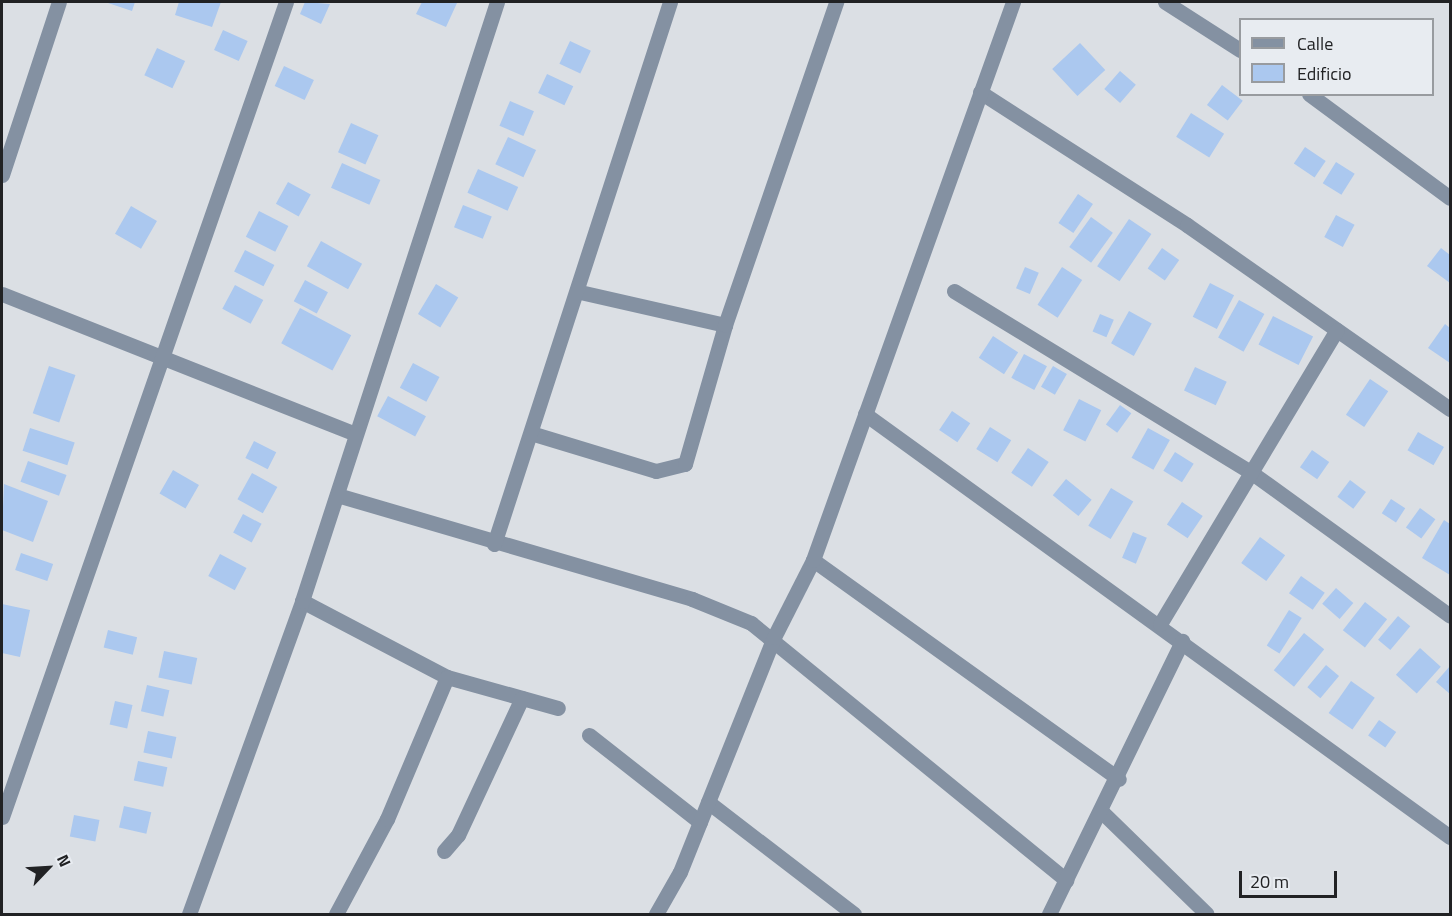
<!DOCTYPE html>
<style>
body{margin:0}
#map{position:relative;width:1452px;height:916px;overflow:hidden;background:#dbdfe4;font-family:"Titillium Web",sans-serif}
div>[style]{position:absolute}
.building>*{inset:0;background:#abc8ef;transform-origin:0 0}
.minor>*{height:15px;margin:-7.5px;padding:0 7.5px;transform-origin:7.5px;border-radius:7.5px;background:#8491a2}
span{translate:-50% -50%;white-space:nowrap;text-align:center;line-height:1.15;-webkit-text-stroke:5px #e8ecf1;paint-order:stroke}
.frame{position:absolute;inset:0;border:3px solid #212224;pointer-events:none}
.legend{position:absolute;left:1239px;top:18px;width:195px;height:78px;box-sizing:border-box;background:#e8ecf1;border:2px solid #989b9f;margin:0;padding:8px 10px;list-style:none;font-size:18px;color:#212224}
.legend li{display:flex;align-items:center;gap:12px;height:30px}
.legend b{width:30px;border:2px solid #989b9f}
.north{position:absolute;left:18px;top:838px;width:60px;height:60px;-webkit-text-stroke:4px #e8ecf1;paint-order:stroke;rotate:65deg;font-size:16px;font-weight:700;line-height:24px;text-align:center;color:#212224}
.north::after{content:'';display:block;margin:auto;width:21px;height:27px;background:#212224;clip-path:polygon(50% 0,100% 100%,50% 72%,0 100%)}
.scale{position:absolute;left:1239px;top:871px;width:98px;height:27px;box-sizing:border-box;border:3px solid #212224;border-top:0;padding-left:8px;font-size:18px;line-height:21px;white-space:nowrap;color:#212224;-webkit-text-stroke:4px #e8ecf1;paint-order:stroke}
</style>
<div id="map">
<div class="building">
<div style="clip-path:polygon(105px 2px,135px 2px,132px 11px)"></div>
<div style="clip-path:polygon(179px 2px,221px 2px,212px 27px,175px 15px)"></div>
<div style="clip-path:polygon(305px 2px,330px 4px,321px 24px,300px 14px)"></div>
<div style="clip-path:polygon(422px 2px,457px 3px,446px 27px,416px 14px)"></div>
<div style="left:223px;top:30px;width:27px;height:22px;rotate:24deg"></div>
<div style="left:570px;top:41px;width:23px;height:25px;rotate:25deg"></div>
<div style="left:1080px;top:43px;width:37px;height:38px;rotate:47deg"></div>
<div style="left:157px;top:48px;width:31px;height:30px;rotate:25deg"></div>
<div style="left:284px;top:66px;width:33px;height:22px;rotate:25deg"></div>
<div style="left:1120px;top:71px;width:21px;height:24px;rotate:41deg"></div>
<div style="left:547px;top:74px;width:29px;height:21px;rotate:25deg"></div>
<div style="left:1222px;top:85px;width:26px;height:25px;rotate:37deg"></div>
<div style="left:510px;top:101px;width:26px;height:27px;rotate:23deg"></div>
<div style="left:1191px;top:113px;width:39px;height:28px;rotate:32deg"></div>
<div style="left:351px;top:123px;width:30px;height:32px;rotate:24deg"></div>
<div style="left:508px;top:137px;width:31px;height:30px;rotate:25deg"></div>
<div style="left:1305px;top:147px;width:25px;height:20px;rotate:34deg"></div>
<div style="left:1336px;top:162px;width:22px;height:25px;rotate:32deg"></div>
<div style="left:342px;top:163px;width:42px;height:27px;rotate:24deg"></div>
<div style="left:478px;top:169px;width:44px;height:26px;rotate:24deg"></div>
<div style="left:288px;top:182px;width:26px;height:25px;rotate:29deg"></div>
<div style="left:1078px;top:194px;width:18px;height:35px;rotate:34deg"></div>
<div style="left:463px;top:205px;width:31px;height:24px;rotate:22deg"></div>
<div style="left:131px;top:206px;width:30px;height:32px;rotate:30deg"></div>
<div style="left:259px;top:211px;width:33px;height:29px;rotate:27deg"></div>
<div style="left:1336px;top:215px;width:21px;height:25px;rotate:28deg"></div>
<div style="left:1091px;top:217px;width:27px;height:37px;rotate:36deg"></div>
<div style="left:1129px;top:219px;width:27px;height:57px;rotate:34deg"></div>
<div style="left:321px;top:241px;width:47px;height:29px;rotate:29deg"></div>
<div style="left:1162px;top:248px;width:21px;height:25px;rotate:35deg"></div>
<div style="clip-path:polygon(1441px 248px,1450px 255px,1450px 283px,1427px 266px)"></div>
<div style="left:245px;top:250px;width:33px;height:24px;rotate:27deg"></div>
<div style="left:1025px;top:267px;width:15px;height:23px;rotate:23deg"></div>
<div style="left:1062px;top:267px;width:24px;height:45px;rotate:33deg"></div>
<div style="left:305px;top:280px;width:26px;height:24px;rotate:28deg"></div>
<div style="left:1210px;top:283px;width:27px;height:38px;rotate:27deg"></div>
<div style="left:436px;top:284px;width:26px;height:35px;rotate:31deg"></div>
<div style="left:235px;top:285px;width:32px;height:27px;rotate:28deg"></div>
<div style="left:1239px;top:300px;width:29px;height:43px;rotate:29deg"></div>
<div style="left:300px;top:308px;width:58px;height:40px;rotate:28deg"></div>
<div style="left:1129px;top:311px;width:26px;height:37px;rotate:29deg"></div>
<div style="left:1100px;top:314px;width:15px;height:19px;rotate:23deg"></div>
<div style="left:1273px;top:316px;width:45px;height:32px;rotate:27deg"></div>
<div style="clip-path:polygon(1445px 324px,1450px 328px,1450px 363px,1428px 348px)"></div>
<div style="left:993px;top:336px;width:30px;height:26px;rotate:33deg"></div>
<div style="left:1024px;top:354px;width:26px;height:27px;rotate:28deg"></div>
<div style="left:413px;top:363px;width:30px;height:28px;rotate:28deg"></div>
<div style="left:49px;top:366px;width:28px;height:50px;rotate:19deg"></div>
<div style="left:1053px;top:366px;width:16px;height:24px;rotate:30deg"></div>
<div style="left:1195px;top:367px;width:35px;height:26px;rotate:25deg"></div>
<div style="left:1370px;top:379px;width:22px;height:43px;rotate:34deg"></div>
<div style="left:388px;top:396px;width:43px;height:23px;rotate:28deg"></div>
<div style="left:1079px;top:399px;width:25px;height:35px;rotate:27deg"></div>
<div style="left:1120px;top:405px;width:14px;height:24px;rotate:36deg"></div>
<div style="left:952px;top:411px;width:22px;height:23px;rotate:34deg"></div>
<div style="left:990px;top:427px;width:25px;height:26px;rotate:32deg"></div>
<div style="left:30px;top:428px;width:47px;height:24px;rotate:18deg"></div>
<div style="left:1148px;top:428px;width:25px;height:34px;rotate:29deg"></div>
<div style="left:1418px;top:432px;width:30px;height:21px;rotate:30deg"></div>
<div style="left:254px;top:441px;width:25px;height:19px;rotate:27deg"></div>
<div style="left:1028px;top:448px;width:25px;height:30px;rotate:34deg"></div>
<div style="left:1312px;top:450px;width:21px;height:21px;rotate:35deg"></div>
<div style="left:1175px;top:452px;width:22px;height:22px;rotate:32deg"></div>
<div style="left:28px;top:461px;width:41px;height:22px;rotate:20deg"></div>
<div style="left:173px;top:470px;width:30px;height:27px;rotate:30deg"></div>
<div style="left:252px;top:473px;width:29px;height:30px;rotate:29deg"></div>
<div style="left:1066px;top:479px;width:33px;height:21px;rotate:39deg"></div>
<div style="left:1350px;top:480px;width:20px;height:21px;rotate:37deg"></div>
<div style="clip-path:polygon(4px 484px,48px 501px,33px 542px,2px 530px)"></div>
<div style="left:1111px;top:488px;width:26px;height:44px;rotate:31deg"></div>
<div style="left:1391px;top:499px;width:17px;height:17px;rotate:33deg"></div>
<div style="left:1182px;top:502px;width:25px;height:27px;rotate:34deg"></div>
<div style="left:1420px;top:508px;width:19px;height:24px;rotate:36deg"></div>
<div style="left:243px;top:514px;width:21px;height:21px;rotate:28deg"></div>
<div style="clip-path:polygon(1444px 520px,1450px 524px,1450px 575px,1422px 558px)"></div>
<div style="left:1133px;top:532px;width:15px;height:28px;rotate:23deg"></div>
<div style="left:1260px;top:537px;width:31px;height:32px;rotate:36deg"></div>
<div style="left:21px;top:553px;width:34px;height:18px;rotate:19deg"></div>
<div style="left:220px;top:554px;width:30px;height:25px;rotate:28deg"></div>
<div style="left:1301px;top:576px;width:29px;height:21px;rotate:35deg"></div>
<div style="left:1336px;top:588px;width:23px;height:21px;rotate:41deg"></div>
<div style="left:1365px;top:602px;width:28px;height:36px;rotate:38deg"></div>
<div style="clip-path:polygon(2px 604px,30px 610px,20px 657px,2px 653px)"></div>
<div style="left:1289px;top:610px;width:15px;height:42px;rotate:32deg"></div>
<div style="left:1398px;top:616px;width:16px;height:31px;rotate:40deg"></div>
<div style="left:108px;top:630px;width:30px;height:18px;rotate:14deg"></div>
<div style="left:1304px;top:633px;width:26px;height:48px;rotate:39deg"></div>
<div style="left:1420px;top:648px;width:28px;height:36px;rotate:42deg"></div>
<div style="left:164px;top:651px;width:34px;height:27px;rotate:12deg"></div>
<div style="left:1326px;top:665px;width:17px;height:29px;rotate:40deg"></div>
<div style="clip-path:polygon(1450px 666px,1450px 694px,1436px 682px)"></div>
<div style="left:1351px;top:681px;width:29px;height:39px;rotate:35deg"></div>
<div style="left:147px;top:685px;width:23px;height:27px;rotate:13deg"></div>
<div style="left:115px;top:701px;width:18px;height:24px;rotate:13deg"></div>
<div style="left:1379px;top:720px;width:21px;height:19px;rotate:35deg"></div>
<div style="left:148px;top:731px;width:29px;height:22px;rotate:12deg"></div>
<div style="left:138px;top:761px;width:30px;height:20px;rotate:12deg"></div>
<div style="left:124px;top:806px;width:28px;height:22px;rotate:13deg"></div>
<div style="left:74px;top:815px;width:26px;height:22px;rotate:11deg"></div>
</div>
<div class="minor">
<div style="left:1165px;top:2px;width:89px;rotate:32.6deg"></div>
<div style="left:980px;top:92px;width:246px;rotate:32.7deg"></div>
<div style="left:1187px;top:225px;width:321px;rotate:35deg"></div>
<div style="left:1309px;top:94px;width:175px;rotate:36.4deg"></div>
<div style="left:2px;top:175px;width:182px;rotate:-71.8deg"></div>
<div style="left:954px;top:291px;width:349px;rotate:31.4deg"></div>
<div style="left:1252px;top:473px;width:244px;rotate:35.8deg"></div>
<div style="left:580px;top:292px;width:149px;rotate:12.8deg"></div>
<div style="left:2px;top:294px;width:380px;rotate:21.6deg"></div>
<div style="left:865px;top:414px;width:722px;rotate:35.87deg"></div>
<div style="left:534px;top:434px;width:127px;rotate:16.9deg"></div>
<div style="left:656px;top:471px;width:30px;rotate:-14deg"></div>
<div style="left:685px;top:464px;width:145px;rotate:-73.9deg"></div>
<div style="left:725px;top:325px;width:342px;rotate:-71deg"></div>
<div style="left:337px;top:495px;width:370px;rotate:16.3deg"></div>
<div style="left:692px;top:599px;width:64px;rotate:22.1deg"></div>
<div style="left:751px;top:623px;width:407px;rotate:39.2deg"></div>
<div style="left:494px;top:544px;width:570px;rotate:-72.01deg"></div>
<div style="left:813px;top:560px;width:376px;rotate:35.6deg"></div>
<div style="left:302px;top:601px;width:164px;rotate:27.7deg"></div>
<div style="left:447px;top:677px;width:115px;rotate:15.6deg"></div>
<div style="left:1160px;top:624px;width:343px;rotate:-59deg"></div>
<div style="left:589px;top:735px;width:141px;rotate:38.1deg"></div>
<div style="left:708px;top:802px;width:184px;rotate:37.5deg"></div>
<div style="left:1102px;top:812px;width:146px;rotate:44.2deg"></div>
<div style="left:2px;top:817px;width:863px;rotate:-70.79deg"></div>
<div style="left:444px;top:851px;width:21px;rotate:-49deg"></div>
<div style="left:458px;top:835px;width:151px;rotate:-65deg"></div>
<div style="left:189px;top:914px;width:333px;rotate:-70.1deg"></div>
<div style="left:302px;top:601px;width:630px;rotate:-71.97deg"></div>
<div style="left:336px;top:914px;width:108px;rotate:-61.8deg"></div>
<div style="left:387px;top:819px;width:154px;rotate:-67.1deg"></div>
<div style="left:656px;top:914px;width:48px;rotate:-60.3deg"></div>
<div style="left:680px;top:872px;width:253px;rotate:-68.2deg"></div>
<div style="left:774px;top:637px;width:86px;rotate:-63.1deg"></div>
<div style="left:813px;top:560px;width:593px;rotate:-70.28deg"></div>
<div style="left:1049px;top:914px;width:304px;rotate:-64deg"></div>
</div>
<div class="frame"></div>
<ul class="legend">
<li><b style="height:8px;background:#8491a2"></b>Calle</li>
<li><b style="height:16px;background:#abc8ef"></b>Edificio</li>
</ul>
<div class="north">N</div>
<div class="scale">20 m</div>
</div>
